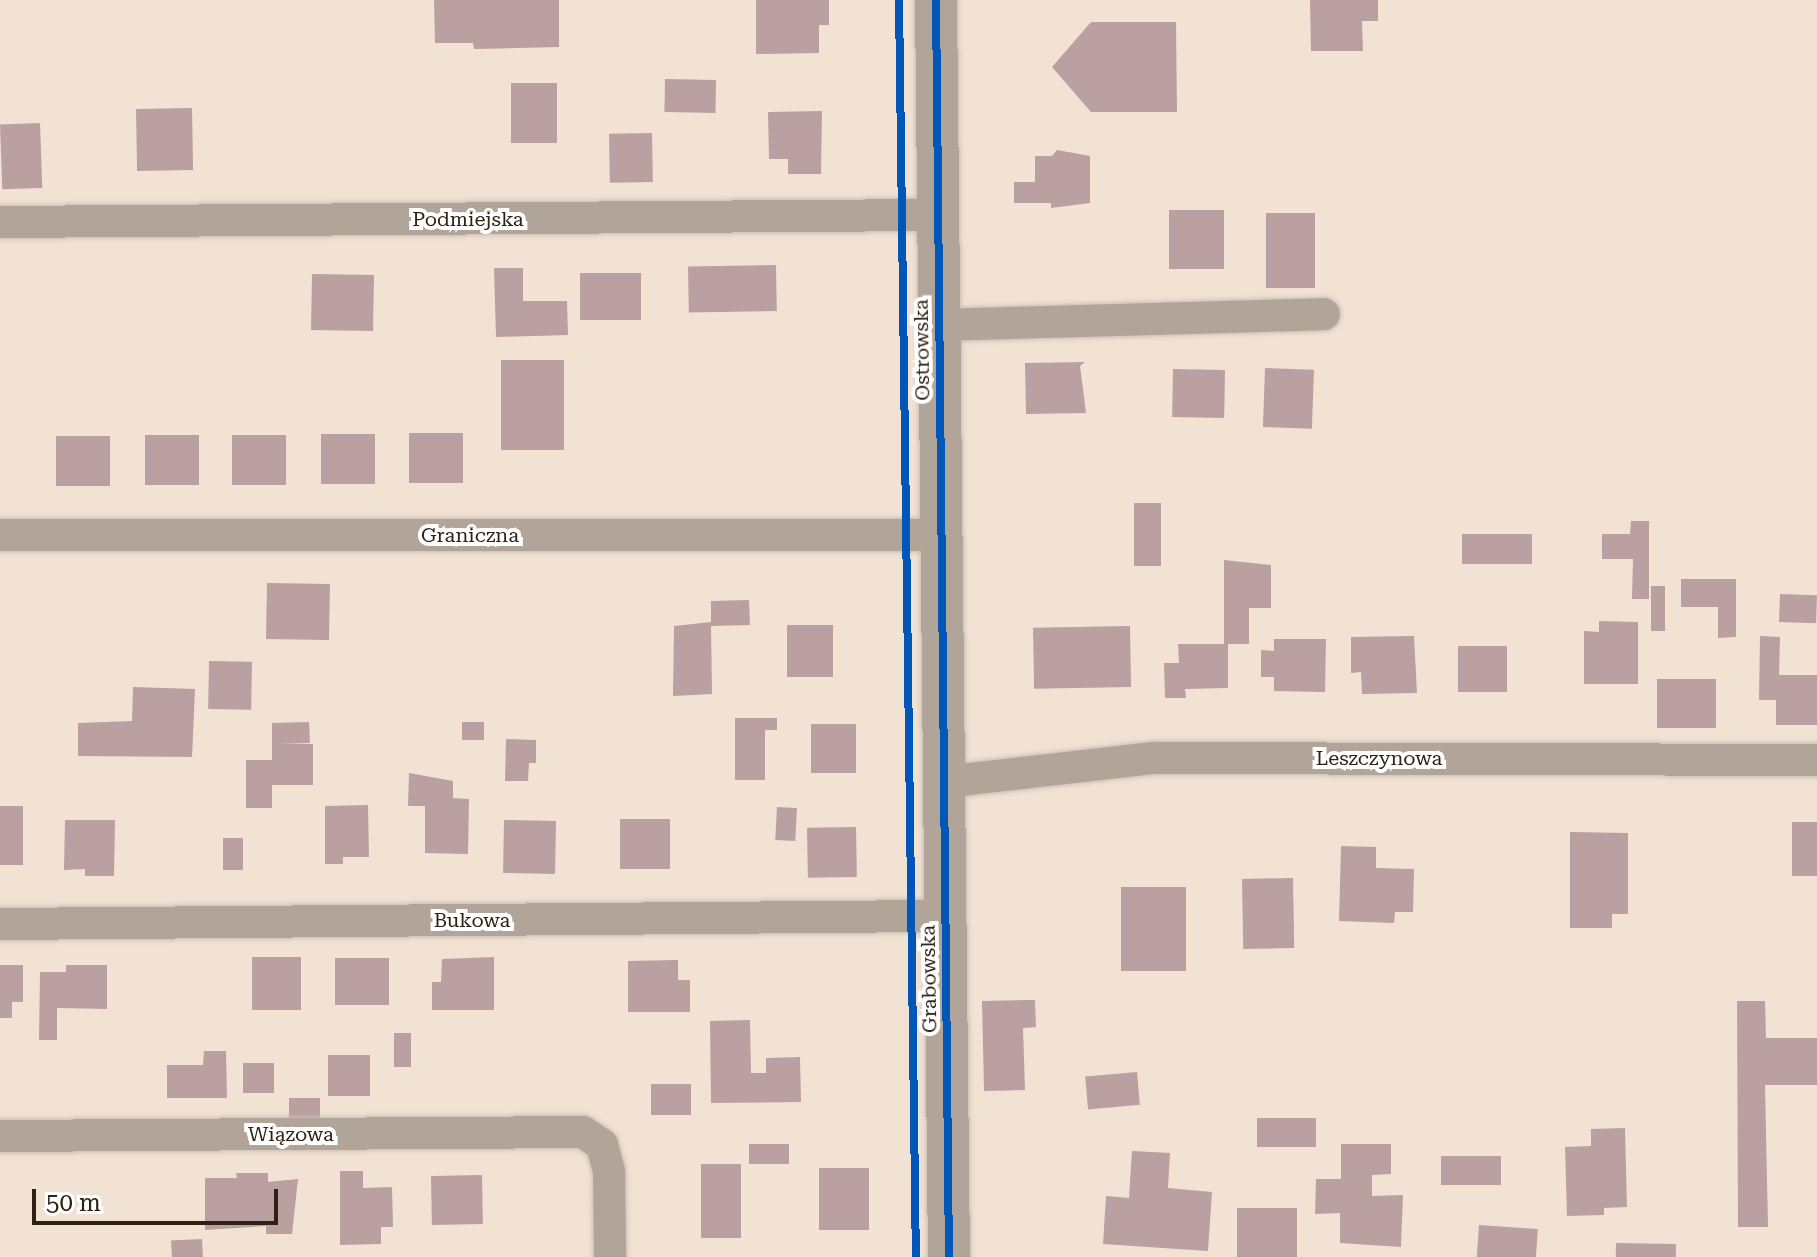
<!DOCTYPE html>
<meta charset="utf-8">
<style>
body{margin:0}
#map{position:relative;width:1817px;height:1257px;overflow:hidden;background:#f2e2d4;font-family:"Roboto Serif",serif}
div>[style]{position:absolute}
.building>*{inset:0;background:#baa0a0;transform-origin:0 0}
.roads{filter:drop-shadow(0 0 2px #ccbfb4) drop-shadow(0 0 2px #ccbfb4)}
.minor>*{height:32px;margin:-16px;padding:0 16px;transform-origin:16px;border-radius:16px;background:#b1a498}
.tertiary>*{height:42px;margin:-21px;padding:0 21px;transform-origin:21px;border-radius:21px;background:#b1a498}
.cycleway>*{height:8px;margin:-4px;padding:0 4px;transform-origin:4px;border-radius:4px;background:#0057b8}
span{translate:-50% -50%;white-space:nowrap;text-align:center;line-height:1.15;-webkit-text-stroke:8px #fff;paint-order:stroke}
.street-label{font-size:20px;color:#2f2215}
.scale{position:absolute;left:32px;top:1189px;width:246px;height:36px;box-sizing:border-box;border:4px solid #2f2215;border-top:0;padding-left:10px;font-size:24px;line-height:28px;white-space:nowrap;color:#2f2215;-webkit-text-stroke:6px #fff;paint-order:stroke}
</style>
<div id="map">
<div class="building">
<div style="clip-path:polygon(434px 0,559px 0,559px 47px,474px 49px,473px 43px,435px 43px)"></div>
<div style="clip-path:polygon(756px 0,829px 0,829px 25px,819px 25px,819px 53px,756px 54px)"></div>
<div style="clip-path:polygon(1310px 0,1378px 0,1378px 21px,1362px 21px,1363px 51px,1311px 51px)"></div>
<div style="clip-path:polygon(1091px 22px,1176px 22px,1177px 112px,1091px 112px,1052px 67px)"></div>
<div style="left:665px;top:79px;width:51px;height:33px;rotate:1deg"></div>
<div style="left:511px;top:83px;width:46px;height:60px"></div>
<div style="left:192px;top:108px;width:62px;height:56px;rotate:89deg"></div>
<div style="clip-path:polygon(822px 111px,821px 174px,788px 174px,788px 159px,769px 159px,768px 112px)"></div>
<div style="left:40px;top:123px;width:65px;height:40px;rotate:88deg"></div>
<div style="left:652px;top:133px;width:49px;height:43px;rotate:89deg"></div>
<div style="clip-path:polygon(1057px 150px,1090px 156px,1090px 203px,1051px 208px,1051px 203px,1014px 203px,1014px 182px,1035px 182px,1035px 156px,1052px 156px)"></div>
<div style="left:1169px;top:210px;width:55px;height:59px"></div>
<div style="left:1266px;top:213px;width:49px;height:75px"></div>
<div style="left:776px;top:265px;width:46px;height:88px;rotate:89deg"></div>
<div style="clip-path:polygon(494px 268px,523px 268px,523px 301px,567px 301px,568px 335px,496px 337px)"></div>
<div style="left:641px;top:273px;width:47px;height:61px;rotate:90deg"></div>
<div style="left:312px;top:274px;width:62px;height:56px;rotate:1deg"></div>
<div style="left:501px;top:360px;width:63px;height:90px"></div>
<div style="clip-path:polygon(1085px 362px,1080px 366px,1086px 413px,1026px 414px,1025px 363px)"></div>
<div style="left:1265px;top:368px;width:49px;height:59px;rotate:2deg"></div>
<div style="left:1173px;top:369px;width:52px;height:48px;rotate:1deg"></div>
<div style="left:409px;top:433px;width:54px;height:50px"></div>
<div style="left:321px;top:434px;width:54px;height:50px"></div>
<div style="left:199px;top:435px;width:50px;height:54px;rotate:90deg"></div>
<div style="left:232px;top:435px;width:54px;height:50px"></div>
<div style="left:56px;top:436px;width:54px;height:50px"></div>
<div style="left:1134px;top:503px;width:27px;height:63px"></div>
<div style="clip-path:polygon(1631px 521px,1649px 521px,1649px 599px,1632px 599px,1633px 559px,1602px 559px,1602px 534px,1630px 534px)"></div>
<div style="left:1532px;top:534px;width:30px;height:70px;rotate:90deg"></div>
<div style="clip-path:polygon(1224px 560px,1271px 565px,1271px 608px,1249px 608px,1249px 644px,1228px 644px,1228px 688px,1185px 689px,1186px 698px,1165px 698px,1164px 663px,1179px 663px,1178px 644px,1224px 644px)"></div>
<div style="clip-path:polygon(1681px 579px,1736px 579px,1736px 637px,1718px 638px,1718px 607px,1681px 607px)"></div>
<div style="left:267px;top:583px;width:63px;height:56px;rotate:1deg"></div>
<div style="left:1651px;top:586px;width:14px;height:45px"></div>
<div style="left:1780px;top:594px;width:37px;height:28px;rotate:2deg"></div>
<div style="clip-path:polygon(749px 600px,750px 625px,711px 626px,712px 694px,673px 696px,674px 626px,711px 622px,711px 601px)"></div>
<div style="clip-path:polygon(1599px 621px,1638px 622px,1638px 684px,1584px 684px,1584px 631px,1599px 632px)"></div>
<div style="left:833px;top:625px;width:52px;height:46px;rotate:90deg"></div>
<div style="left:1130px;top:626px;width:61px;height:97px;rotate:89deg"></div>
<div style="clip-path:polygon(1414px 636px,1417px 693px,1362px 694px,1361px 672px,1351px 673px,1351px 637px)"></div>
<div style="clip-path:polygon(1760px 636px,1780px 637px,1779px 675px,1817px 675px,1817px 725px,1776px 725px,1776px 700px,1759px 700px)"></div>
<div style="clip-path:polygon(1274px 639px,1326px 639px,1325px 692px,1274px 691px,1274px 677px,1261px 677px,1261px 650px,1274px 651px)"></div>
<div style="left:1458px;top:646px;width:49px;height:46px"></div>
<div style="left:209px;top:661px;width:43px;height:48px;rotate:1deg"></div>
<div style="left:1657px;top:679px;width:59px;height:49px"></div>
<div style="clip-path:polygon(133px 687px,195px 689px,192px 757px,78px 756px,78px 723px,132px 721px)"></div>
<div style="clip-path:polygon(735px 718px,777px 718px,777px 730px,765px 730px,765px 780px,735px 780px)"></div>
<div style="clip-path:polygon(309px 722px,310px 743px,280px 744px,313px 744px,313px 785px,272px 785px,272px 808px,246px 808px,246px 760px,272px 760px,272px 723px)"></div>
<div style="left:462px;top:722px;width:22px;height:18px"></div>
<div style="left:811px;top:724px;width:45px;height:49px"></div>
<div style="clip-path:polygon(506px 739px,536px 740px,536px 763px,529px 763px,528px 781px,505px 781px)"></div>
<div style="clip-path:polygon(409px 773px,453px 781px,453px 798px,469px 799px,468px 854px,425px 853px,425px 806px,408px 806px)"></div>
<div style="clip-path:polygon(368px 805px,369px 857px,343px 857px,343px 864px,325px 864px,325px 806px)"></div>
<div style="left:0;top:806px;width:23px;height:59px"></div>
<div style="left:777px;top:807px;width:20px;height:33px;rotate:3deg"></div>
<div style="left:670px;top:819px;width:50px;height:50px;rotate:90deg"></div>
<div style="clip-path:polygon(65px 820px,115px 820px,114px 876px,85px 876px,85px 869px,64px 870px)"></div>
<div style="left:504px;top:820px;width:52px;height:53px;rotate:1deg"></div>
<div style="left:1792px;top:822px;width:25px;height:54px"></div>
<div style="left:856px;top:827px;width:50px;height:49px;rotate:89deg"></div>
<div style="clip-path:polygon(1570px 832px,1628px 833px,1628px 914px,1612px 914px,1612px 928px,1570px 928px)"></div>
<div style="left:223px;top:838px;width:20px;height:32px"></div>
<div style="clip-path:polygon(1341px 846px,1376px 847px,1376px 868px,1414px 869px,1413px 912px,1395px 912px,1394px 923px,1339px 921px)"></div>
<div style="left:1293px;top:878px;width:70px;height:51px;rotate:89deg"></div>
<div style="left:1121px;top:887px;width:65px;height:84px"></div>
<div style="left:252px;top:957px;width:49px;height:53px"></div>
<div style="clip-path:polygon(494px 957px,494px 1010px,432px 1010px,432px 982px,441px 982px,442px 959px)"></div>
<div style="left:335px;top:958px;width:54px;height:47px"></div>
<div style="clip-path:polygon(678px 960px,678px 980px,690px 980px,690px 1012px,628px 1012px,628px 961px)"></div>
<div style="clip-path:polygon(0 965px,23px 965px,23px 1002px,12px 1002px,12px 1018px,0 1018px)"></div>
<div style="clip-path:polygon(66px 965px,107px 965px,107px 1009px,57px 1008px,57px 1040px,39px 1040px,40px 972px,66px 972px)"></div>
<div style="clip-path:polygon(1035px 1000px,1036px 1027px,1023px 1028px,1025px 1090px,984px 1091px,982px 1001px)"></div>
<div style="clip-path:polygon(1737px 1001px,1765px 1001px,1766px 1038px,1817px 1038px,1817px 1085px,1765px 1085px,1768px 1227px,1738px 1227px)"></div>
<div style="clip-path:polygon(750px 1020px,751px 1073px,766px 1073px,766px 1058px,800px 1057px,801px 1102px,711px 1103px,710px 1021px)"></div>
<div style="left:394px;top:1033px;width:17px;height:34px"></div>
<div style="clip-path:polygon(204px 1051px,226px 1051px,227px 1098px,167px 1098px,167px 1065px,203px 1065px)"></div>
<div style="left:370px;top:1055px;width:41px;height:42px;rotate:90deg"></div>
<div style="left:243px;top:1063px;width:31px;height:30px"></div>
<div style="left:1137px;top:1072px;width:33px;height:52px;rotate:85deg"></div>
<div style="left:651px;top:1084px;width:40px;height:31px"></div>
<div style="left:289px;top:1098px;width:31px;height:21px"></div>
<div style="left:1257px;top:1118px;width:59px;height:29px"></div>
<div style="clip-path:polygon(1625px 1128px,1627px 1207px,1604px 1208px,1604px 1215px,1567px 1216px,1565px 1147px,1591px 1146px,1591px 1129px)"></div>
<div style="left:749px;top:1144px;width:40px;height:20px"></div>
<div style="clip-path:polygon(1341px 1144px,1391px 1144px,1391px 1174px,1372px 1175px,1372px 1196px,1403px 1195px,1401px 1247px,1340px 1243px,1340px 1213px,1315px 1214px,1316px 1179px,1341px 1179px)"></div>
<div style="clip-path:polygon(1132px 1151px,1170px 1153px,1168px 1188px,1212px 1192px,1208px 1251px,1103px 1244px,1106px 1196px,1129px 1198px)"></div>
<div style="left:1441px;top:1156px;width:60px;height:29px"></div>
<div style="left:701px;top:1164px;width:40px;height:74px"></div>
<div style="left:819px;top:1168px;width:50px;height:62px"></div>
<div style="clip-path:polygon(340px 1171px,363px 1171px,363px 1188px,392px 1187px,393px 1227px,381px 1227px,381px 1244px,340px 1245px)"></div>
<div style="clip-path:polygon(236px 1173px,268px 1173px,268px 1182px,298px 1179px,292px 1234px,266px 1234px,266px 1226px,205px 1230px,205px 1178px,237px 1178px)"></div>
<div style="left:482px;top:1175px;width:49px;height:51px;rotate:89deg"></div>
<div style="left:1237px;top:1208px;width:60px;height:49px"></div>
<div style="left:1479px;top:1225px;width:59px;height:32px;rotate:4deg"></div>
<div style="left:202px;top:1239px;width:18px;height:31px;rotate:87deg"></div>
<div style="left:1616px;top:1243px;width:60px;height:14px;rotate:1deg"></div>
</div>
<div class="roads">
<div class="minor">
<div style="left:0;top:222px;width:936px;rotate:-0.43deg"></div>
<div style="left:937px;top:325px;width:387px;rotate:-1.6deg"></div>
<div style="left:0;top:535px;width:940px"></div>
<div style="left:943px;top:782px;width:212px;rotate:-6.5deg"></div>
<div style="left:1154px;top:758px;width:663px;rotate:0.17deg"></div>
<div style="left:0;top:924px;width:945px;rotate:-0.49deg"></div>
<div style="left:0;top:1136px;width:583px;rotate:-0.39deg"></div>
<div style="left:583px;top:1132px;width:23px;rotate:34deg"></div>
<div style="left:602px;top:1145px;width:28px;rotate:75deg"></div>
<div style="left:609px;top:1172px;width:85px;rotate:89.3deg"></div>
</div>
<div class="tertiary">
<div style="left:936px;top:0;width:1257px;rotate:89.41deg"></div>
</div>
</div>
<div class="cycleway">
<div style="left:899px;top:0;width:1257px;rotate:89.23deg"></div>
<div style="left:936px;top:0;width:1257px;rotate:89.41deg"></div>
</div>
<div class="street-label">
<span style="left:468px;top:219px">Podmiejska</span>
<span style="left:922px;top:350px;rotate:-91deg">Ostrowska</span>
<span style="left:470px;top:535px">Graniczna</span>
<span style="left:1379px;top:758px">Leszczynowa</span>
<span style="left:472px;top:920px">Bukowa</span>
<span style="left:929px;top:979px;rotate:-91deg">Grabowska</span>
<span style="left:291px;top:1134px">Wiązowa</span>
</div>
<div class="scale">50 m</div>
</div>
